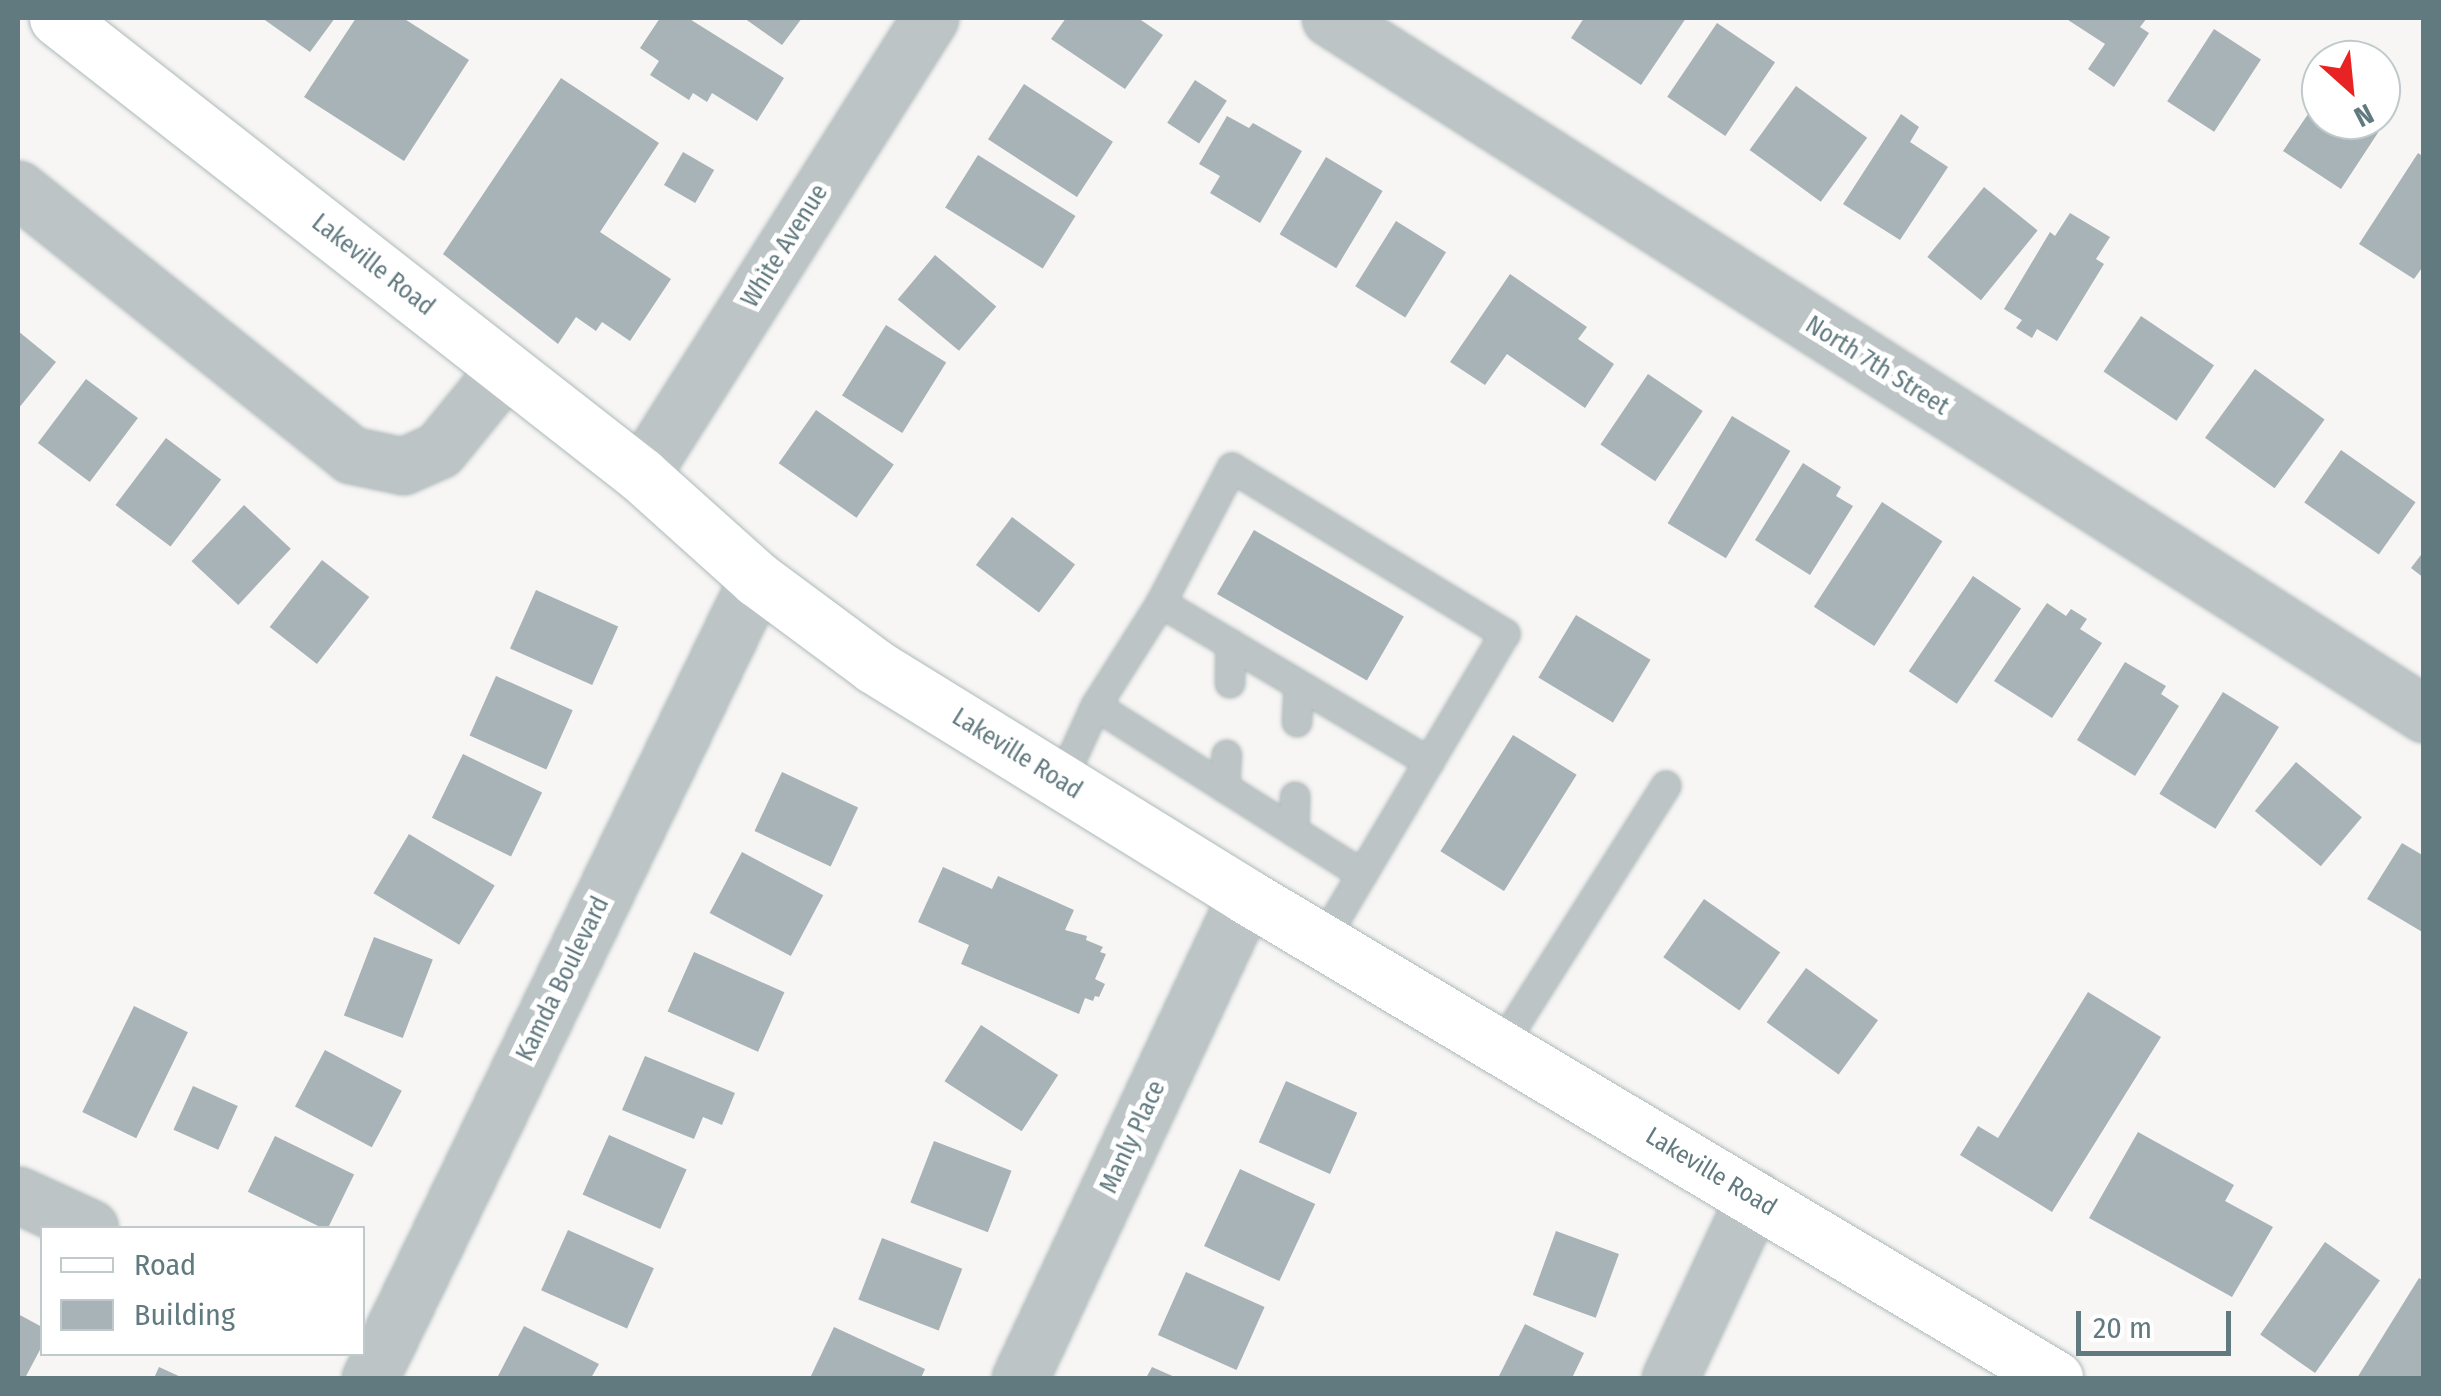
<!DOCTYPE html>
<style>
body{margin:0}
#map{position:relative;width:2441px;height:1396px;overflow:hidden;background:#f7f6f4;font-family:"Fira Sans Condensed",sans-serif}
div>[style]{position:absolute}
.building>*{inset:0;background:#a7b3b6;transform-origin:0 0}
.roads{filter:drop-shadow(0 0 2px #afb9bb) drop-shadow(0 0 2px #afb9bb)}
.lane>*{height:28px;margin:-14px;padding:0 14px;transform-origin:14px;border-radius:14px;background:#bdc4c6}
.street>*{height:55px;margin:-27.5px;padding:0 27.5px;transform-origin:27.5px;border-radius:27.5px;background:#bdc4c6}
.secondary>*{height:55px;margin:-27.5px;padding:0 27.5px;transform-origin:27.5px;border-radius:27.5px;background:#fff}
span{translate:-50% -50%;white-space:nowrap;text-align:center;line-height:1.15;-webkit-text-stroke:10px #fff;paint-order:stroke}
.street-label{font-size:25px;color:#617a80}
.frame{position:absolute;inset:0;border:20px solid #617a80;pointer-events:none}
.legend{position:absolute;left:40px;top:1226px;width:325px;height:130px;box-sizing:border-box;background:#fff;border:2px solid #c0cacc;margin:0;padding:12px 18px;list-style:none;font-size:30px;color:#617a80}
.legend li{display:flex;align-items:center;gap:20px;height:50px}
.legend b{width:50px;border:2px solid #c0cacc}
.north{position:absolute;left:2301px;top:40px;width:100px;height:100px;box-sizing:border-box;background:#fff;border:2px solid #c0cacc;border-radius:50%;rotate:153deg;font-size:28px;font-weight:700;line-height:40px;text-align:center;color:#617a80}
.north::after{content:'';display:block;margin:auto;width:35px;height:45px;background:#e82324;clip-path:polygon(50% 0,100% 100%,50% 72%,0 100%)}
.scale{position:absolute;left:2076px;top:1311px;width:155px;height:45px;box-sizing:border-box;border:5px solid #617a80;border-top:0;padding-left:12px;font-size:30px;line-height:35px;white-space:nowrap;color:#617a80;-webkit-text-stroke:8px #fff;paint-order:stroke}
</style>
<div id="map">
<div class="building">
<div style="clip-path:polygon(262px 18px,335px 18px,310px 52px)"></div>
<div style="clip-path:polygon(356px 18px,403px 18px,469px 60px,404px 161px,304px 97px)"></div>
<div style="clip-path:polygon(660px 18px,688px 18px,784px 78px,757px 121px,712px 93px,707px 102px,693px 93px,689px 100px,650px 75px,659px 61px,640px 48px)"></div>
<div style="clip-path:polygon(744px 18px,802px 18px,782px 45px)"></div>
<div style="clip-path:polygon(1066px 18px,1138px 18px,1163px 35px,1125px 89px,1051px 39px)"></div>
<div style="clip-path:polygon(1584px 18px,1686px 18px,1641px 85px,1571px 38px)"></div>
<div style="clip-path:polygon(2065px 18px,2147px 18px,2140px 27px,2149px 33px,2114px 87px,2088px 69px,2105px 44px)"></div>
<div style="left:1717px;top:23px;width:70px;height:89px;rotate:34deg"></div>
<div style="left:2214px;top:29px;width:56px;height:86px;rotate:33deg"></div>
<div style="clip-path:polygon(561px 78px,659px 143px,600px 232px,671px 279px,630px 341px,602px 322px,596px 331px,576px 317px,558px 344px,443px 254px)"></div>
<div style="left:1195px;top:80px;width:38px;height:51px;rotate:33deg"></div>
<div style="left:1024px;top:84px;width:106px;height:66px;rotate:33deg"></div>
<div style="left:1796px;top:86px;width:88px;height:79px;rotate:36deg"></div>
<div style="clip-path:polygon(2321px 95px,2321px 120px,2385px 122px,2341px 189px,2283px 151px)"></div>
<div style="clip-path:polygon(1901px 114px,1919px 127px,1910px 142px,1948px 167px,1900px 240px,1843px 204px)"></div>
<div style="clip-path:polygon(1227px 116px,1249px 128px,1253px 123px,1302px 151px,1260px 223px,1210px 193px,1220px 176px,1199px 164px)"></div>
<div style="left:683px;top:152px;width:36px;height:38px;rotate:30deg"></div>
<div style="clip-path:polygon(2418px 153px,2424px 157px,2424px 265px,2414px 279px,2359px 244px)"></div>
<div style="left:978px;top:155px;width:115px;height:62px;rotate:32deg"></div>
<div style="left:1326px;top:157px;width:66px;height:90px;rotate:31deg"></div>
<div style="left:1984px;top:187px;width:69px;height:90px;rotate:39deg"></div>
<div style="clip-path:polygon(2070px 213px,2110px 237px,2096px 259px,2104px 264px,2057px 341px,2037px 329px,2032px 338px,2016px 328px,2022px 320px,2004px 309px,2050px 232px,2055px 236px)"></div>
<div style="left:1396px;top:221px;width:59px;height:77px;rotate:32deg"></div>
<div style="left:935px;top:255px;width:80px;height:58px;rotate:40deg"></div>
<div style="clip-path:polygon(1510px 274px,1587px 327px,1578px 339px,1614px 364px,1585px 408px,1507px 354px,1485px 385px,1450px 362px)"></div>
<div style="left:2141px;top:316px;width:88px;height:67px;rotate:34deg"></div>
<div style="left:886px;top:325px;width:71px;height:83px;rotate:32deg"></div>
<div style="clip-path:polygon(18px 331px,56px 362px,18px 409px)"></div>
<div style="left:2255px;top:369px;width:86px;height:85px;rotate:36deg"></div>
<div style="left:1648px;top:374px;width:66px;height:85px;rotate:34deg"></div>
<div style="left:86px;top:379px;width:65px;height:80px;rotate:37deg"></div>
<div style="left:816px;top:410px;width:95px;height:65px;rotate:35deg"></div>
<div style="left:1732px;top:416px;width:68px;height:125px;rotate:31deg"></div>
<div style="left:166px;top:438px;width:69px;height:84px;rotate:37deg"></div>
<div style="left:2341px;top:450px;width:91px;height:64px;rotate:35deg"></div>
<div style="clip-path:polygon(1803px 463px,1841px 487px,1836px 496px,1853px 506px,1810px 575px,1755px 540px)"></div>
<div style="left:1882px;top:502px;width:72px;height:125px;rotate:33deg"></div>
<div style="left:244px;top:505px;width:64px;height:77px;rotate:43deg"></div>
<div style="left:1012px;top:517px;width:79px;height:60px;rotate:37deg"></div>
<div style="left:1254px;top:530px;width:173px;height:74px;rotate:30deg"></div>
<div style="clip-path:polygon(2424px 551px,2424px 578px,2411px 568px)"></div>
<div style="left:322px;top:560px;width:60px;height:85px;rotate:38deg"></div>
<div style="left:1973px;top:576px;width:58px;height:115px;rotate:34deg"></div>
<div style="left:536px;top:590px;width:90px;height:64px;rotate:24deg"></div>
<div style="clip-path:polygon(2047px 603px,2066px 616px,2071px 609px,2087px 619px,2080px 629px,2102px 643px,2052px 718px,1994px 681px)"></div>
<div style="left:1576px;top:615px;width:87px;height:73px;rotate:31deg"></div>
<div style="clip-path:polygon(2125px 662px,2166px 686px,2161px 694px,2179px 706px,2135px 776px,2077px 740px)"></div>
<div style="left:496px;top:676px;width:84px;height:65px;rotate:24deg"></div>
<div style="left:2223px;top:692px;width:66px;height:120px;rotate:32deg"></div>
<div style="left:1513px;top:735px;width:75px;height:137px;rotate:32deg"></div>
<div style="left:463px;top:754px;width:88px;height:71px;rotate:26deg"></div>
<div style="left:2296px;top:762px;width:86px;height:64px;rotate:40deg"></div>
<div style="left:782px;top:772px;width:84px;height:65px;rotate:25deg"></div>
<div style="left:409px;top:834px;width:100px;height:69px;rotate:31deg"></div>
<div style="clip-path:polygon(2402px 843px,2424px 856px,2424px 933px,2367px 899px)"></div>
<div style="left:742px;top:852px;width:92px;height:69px;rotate:28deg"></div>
<div style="clip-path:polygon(943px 867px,992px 889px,998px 876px,1074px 910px,1065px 930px,1087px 936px,1086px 940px,1103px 947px,1100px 952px,1106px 954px,1095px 979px,1105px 984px,1099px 997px,1095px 996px,1093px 1001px,1085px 998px,1079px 1014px,961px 964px,969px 945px,918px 922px)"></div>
<div style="left:1704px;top:899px;width:93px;height:71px;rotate:35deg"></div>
<div style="left:374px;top:937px;width:63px;height:84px;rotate:21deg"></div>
<div style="left:694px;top:952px;width:99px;height:65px;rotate:24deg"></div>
<div style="left:1806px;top:968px;width:89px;height:67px;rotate:36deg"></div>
<div style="clip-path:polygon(2088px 992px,2161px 1037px,2052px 1212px,1960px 1155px,1978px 1126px,1998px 1138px)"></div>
<div style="left:134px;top:1006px;width:60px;height:118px;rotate:26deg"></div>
<div style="left:981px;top:1025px;width:92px;height:67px;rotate:33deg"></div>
<div style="left:325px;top:1050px;width:87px;height:64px;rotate:28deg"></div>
<div style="clip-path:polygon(645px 1056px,735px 1093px,722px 1125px,703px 1117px,694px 1139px,622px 1110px)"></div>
<div style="left:1286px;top:1081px;width:78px;height:67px;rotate:24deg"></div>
<div style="left:193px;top:1086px;width:49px;height:48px;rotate:24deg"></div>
<div style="clip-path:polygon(2138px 1132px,2234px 1185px,2225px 1201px,2273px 1227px,2232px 1297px,2089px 1218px)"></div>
<div style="left:609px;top:1135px;width:85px;height:65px;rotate:24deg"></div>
<div style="left:275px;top:1136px;width:88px;height:62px;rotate:26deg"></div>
<div style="left:934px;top:1141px;width:83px;height:66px;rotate:21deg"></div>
<div style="left:1240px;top:1169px;width:83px;height:85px;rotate:25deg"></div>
<div style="left:568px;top:1230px;width:94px;height:66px;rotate:24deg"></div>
<div style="left:1556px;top:1231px;width:67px;height:68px;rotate:20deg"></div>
<div style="left:882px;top:1238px;width:86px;height:66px;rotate:21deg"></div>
<div style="left:2325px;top:1242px;width:67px;height:113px;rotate:35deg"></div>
<div style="left:1186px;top:1272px;width:86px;height:69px;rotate:24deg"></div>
<div style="clip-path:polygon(2419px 1278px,2424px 1281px,2424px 1378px,2357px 1378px)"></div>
<div style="clip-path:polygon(18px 1314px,42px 1327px,42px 1346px,25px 1378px,18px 1378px)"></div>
<div style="clip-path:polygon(1525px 1324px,1584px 1353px,1572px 1378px,1498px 1378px)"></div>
<div style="clip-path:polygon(524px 1326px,599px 1364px,591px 1378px,497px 1378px)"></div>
<div style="clip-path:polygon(834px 1327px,925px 1369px,921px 1378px,810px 1378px)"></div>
<div style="clip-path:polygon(159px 1367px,183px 1378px,154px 1378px)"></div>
<div style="clip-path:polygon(1152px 1367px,1177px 1378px,1146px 1378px)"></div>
</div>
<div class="roads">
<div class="lane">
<div style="left:1161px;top:603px;width:153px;rotate:-62.3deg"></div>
<div style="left:1232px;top:468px;width:320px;rotate:31.3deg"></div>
<div style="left:1505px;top:634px;width:357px;rotate:120.7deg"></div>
<div style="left:1230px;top:683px;width:39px;rotate:-89deg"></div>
<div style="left:1096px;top:706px;width:315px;rotate:32.3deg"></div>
<div style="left:1297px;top:722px;width:36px;rotate:-87deg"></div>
<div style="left:1061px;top:782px;width:84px;rotate:-65.3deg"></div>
<div style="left:1096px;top:706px;width:122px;rotate:-57.7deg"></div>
<div style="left:1161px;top:603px;width:312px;rotate:30.7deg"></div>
<div style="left:1225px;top:788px;width:33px;rotate:-87deg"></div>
<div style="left:1294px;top:831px;width:34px;rotate:-88deg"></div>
<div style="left:1501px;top:1047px;width:309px;rotate:-57.7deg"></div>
</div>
<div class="street">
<div style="left:1330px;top:18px;width:1297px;rotate:32.46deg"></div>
<div style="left:18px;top:189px;width:426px;rotate:38.6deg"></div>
<div style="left:351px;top:455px;width:53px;rotate:11.9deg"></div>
<div style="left:403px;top:466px;width:39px;rotate:-24deg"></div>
<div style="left:439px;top:450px;width:104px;rotate:-50.8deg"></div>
<div style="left:641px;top:475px;width:541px;rotate:-57.69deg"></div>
<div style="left:18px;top:1195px;width:79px;rotate:24.6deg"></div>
<div style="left:370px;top:1378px;width:888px;rotate:-64.16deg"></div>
<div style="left:1020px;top:1378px;width:532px;rotate:-64.88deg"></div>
<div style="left:1670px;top:1378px;width:199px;rotate:-65deg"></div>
</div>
<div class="secondary">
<div style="left:57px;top:18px;width:742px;rotate:38.04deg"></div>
<div style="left:641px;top:475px;width:156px;rotate:41.9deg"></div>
<div style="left:757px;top:579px;width:146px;rotate:36.6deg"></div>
<div style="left:874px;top:666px;width:437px;rotate:31.7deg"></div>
<div style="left:1246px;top:896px;width:942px;rotate:30.79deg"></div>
</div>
</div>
<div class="street-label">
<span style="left:785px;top:246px;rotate:-58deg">White Avenue</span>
<span style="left:373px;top:265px;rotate:38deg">Lakeville Road</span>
<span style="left:1877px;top:366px;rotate:32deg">North 7th Street</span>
<span style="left:1017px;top:754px;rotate:32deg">Lakeville Road</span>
<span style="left:563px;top:979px;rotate:-64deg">Kamda Boulevard</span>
<span style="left:1133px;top:1137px;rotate:-65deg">Manly Place</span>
<span style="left:1711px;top:1172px;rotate:31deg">Lakeville Road</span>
</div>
<div class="frame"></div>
<ul class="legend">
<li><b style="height:12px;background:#fff"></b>Road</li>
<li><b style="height:28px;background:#a7b3b6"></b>Building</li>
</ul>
<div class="north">N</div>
<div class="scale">20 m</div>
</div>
